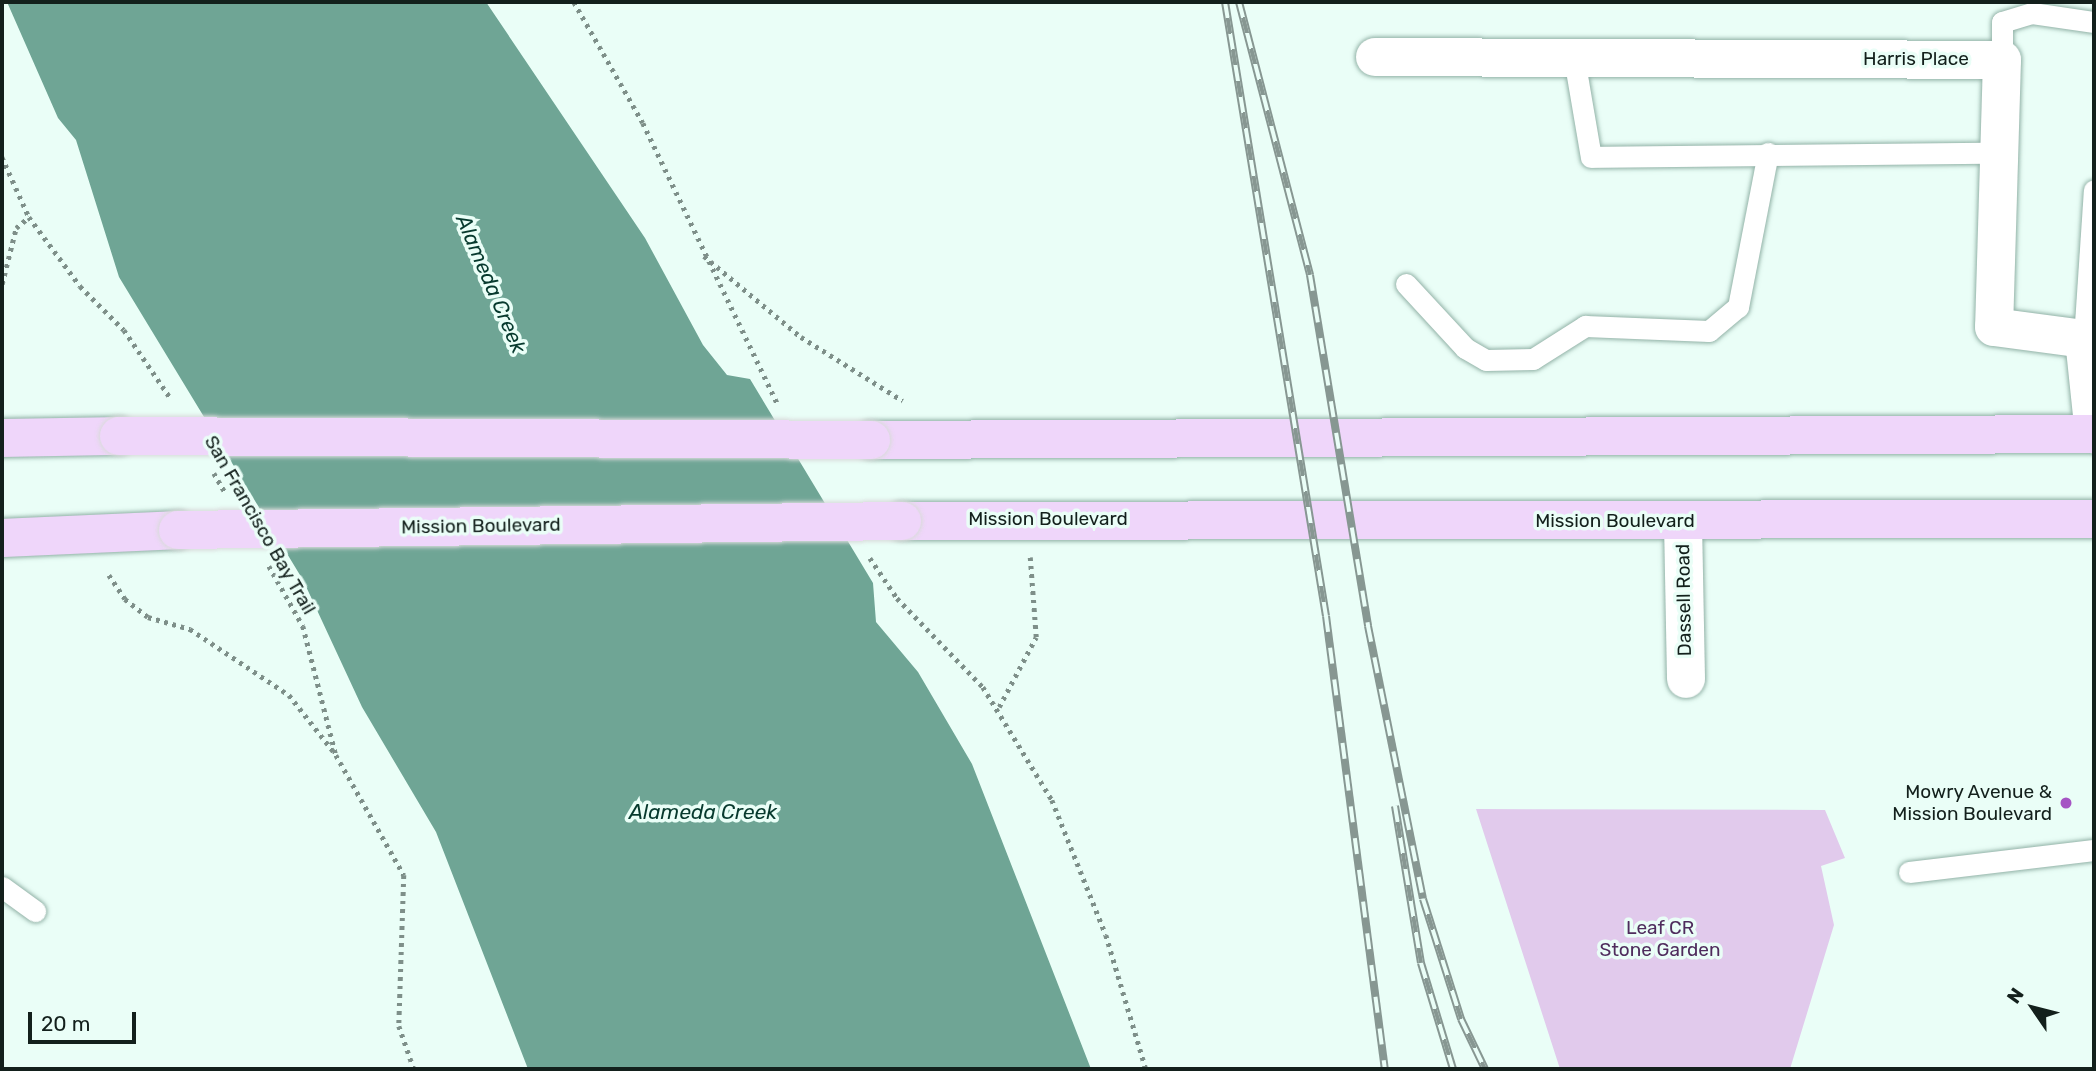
<!DOCTYPE html>
<style>
body{margin:0}
#map{position:relative;width:2096px;height:1071px;overflow:hidden;background:#eafef7;font-family:Rubik,sans-serif}
div>[style]{position:absolute}
.green>*{inset:0;background:#e1caec}
.water>*{inset:0;background:#6fa595}
.path>*{height:4.5px;margin-top:-2.25px;transform-origin:0;background:repeating-linear-gradient(90deg,#7e8f89 0 3.5px,transparent 0 8.5px)}
.roads{filter:drop-shadow(0 0 2px #92b2a7) drop-shadow(0 0 2px #92b2a7)}
.lane>*{height:21px;margin:-10.5px;padding:0 10.5px;transform-origin:10.5px;border-radius:10.5px;background:#fff}
.street>*{height:38px;margin:-19px;padding:0 19px;transform-origin:19px;border-radius:19px;background:#fff}
.primary>*{height:38px;margin:-19px;padding:0 19px;transform-origin:19px;border-radius:19px;background:#efd6fa}
.rail>*{height:8px;margin-top:-4px;transform-origin:0;background:repeating-linear-gradient(90deg,#eafef7 0 16px,#879792 0 32px);box-sizing:border-box;border-block:2px solid #879792}
.bridges{filter:drop-shadow(0 0 2px #d9dbdb) drop-shadow(0 0 2px #d9dbdb)}
.primary-bridge>*{height:38px;margin:-19px;padding:0 19px;transform-origin:19px;border-radius:19px;background:#efd6fa}
.dots>*{width:19px;height:19px;translate:-50% -50%;box-sizing:border-box;border:4px solid #eafef7;border-radius:50%}
span{translate:-50% -50%;white-space:nowrap;text-align:center;line-height:1.15;-webkit-text-stroke:7px #eafef7;paint-order:stroke}
.street-label{font-size:19px;color:#13201c}
.poi-label{font-size:19px;color:#13201c}
.right{translate:-100% -50%;text-align:right}
.park-label{font-size:19px;color:#4f2c5d}
.water-label{font-size:21px;color:#073a2e;font-style:italic}
.frame{position:absolute;inset:0;border:4px solid #13201c;pointer-events:none}
.north{position:absolute;left:1998px;top:973px;width:70px;height:70px;-webkit-text-stroke:5px #eafef7;paint-order:stroke;rotate:305deg;font-size:19px;font-weight:700;line-height:28px;text-align:center;color:#13201c}
.north::after{content:'';display:block;margin:auto;width:24px;height:32px;background:#13201c;clip-path:polygon(50% 0,100% 100%,50% 72%,0 100%)}
.scale{position:absolute;left:28px;top:1012px;width:108px;height:32px;box-sizing:border-box;border:4px solid #13201c;border-top:0;padding-left:9px;font-size:21px;line-height:24px;white-space:nowrap;color:#13201c;-webkit-text-stroke:5px #eafef7;paint-order:stroke}
</style>
<div id="map">
<div class="green">
<div style="clip-path:polygon(1476px 809px,1825px 810px,1845px 858px,1821px 866px,1834px 925px,1790px 1069px,1560px 1069px)"></div>
</div>
<div class="water">
<div style="clip-path:polygon(7px 2px,486px 2px,645px 238px,703px 345px,727px 375px,750px 379px,873px 583px,876px 622px,918px 672px,972px 764px,1091px 1069px,528px 1069px,436px 832px,362px 707px,303px 580px,119px 277px,76px 140px,58px 118px)"></div>
</div>
<div class="path">
<div style="left:574px;top:2px;width:139px;rotate:60.3deg"></div>
<div style="left:643px;top:123px;width:310px;rotate:64.4deg"></div>
<div style="left:2px;top:157px;width:66px;rotate:65.8deg"></div>
<div style="left:29px;top:217px;width:86px;rotate:53.5deg"></div>
<div style="left:80px;top:286px;width:62px;rotate:45deg"></div>
<div style="left:124px;top:330px;width:83px;rotate:55.7deg"></div>
<div style="left:704px;top:256px;width:126px;rotate:39.9deg"></div>
<div style="left:801px;top:337px;width:120px;rotate:32.1deg"></div>
<div style="left:2px;top:284px;width:58px;rotate:-76deg"></div>
<div style="left:16px;top:228px;width:17px;rotate:-40deg"></div>
<div style="left:214px;top:473px;width:22px;rotate:60deg"></div>
<div style="left:870px;top:558px;width:48px;rotate:56deg"></div>
<div style="left:897px;top:598px;width:124px;rotate:46deg"></div>
<div style="left:983px;top:687px;width:132px;rotate:58.6deg"></div>
<div style="left:1052px;top:800px;width:145px;rotate:68.2deg"></div>
<div style="left:1106px;top:935px;width:140px;rotate:73.4deg"></div>
<div style="left:269px;top:566px;width:69px;rotate:60.5deg"></div>
<div style="left:303px;top:626px;width:133px;rotate:75.7deg"></div>
<div style="left:336px;top:755px;width:138px;rotate:60.5deg"></div>
<div style="left:404px;top:875px;width:151px;rotate:91.9deg"></div>
<div style="left:399px;top:1026px;width:46px;rotate:70.8deg"></div>
<div style="left:109px;top:575px;width:29px;rotate:56deg"></div>
<div style="left:125px;top:599px;width:29px;rotate:38deg"></div>
<div style="left:148px;top:617px;width:44px;rotate:15.9deg"></div>
<div style="left:190px;top:629px;width:119px;rotate:33.7deg"></div>
<div style="left:289px;top:695px;width:73px;rotate:51.7deg"></div>
<div style="left:999px;top:707px;width:79px;rotate:-62.1deg"></div>
<div style="left:1036px;top:637px;width:80px;rotate:-94.3deg"></div>
</div>
<div class="roads">
<div class="lane">
<div style="left:1574px;top:58px;width:100px;rotate:80.3deg"></div>
<div style="left:1591px;top:157px;width:408px;rotate:-0.6deg"></div>
<div style="left:2002px;top:60px;width:38px;rotate:-90deg"></div>
<div style="left:2002px;top:22px;width:31px;rotate:-17deg"></div>
<div style="left:2032px;top:13px;width:63px;rotate:8.3deg"></div>
<div style="left:1406px;top:284px;width:87px;rotate:47.3deg"></div>
<div style="left:1465px;top:348px;width:24px;rotate:30deg"></div>
<div style="left:1486px;top:360px;width:47px;rotate:-1.2deg"></div>
<div style="left:1533px;top:359px;width:62px;rotate:-32.4deg"></div>
<div style="left:1585px;top:326px;width:124px;rotate:2.3deg"></div>
<div style="left:1709px;top:331px;width:38px;rotate:-40deg"></div>
<div style="left:1738px;top:307px;width:157px;rotate:-79deg"></div>
<div style="left:2084px;top:339px;width:149px;rotate:-86.2deg"></div>
<div style="left:1909px;top:872px;width:186px;rotate:-6.8deg"></div>
<div style="left:2px;top:887px;width:41px;rotate:36deg"></div>
</div>
<div class="street">
<div style="left:1375px;top:57px;width:627px;rotate:0.27deg"></div>
<div style="left:2002px;top:60px;width:267px;rotate:91.7deg"></div>
<div style="left:1994px;top:327px;width:91px;rotate:7.6deg"></div>
<div style="left:2084px;top:339px;width:96px;rotate:84deg"></div>
<div style="left:1683px;top:522px;width:157px;rotate:88.9deg"></div>
</div>
<div class="primary">
<div style="left:2px;top:438px;width:117px;rotate:-1deg"></div>
<div style="left:871px;top:440px;width:1223px;rotate:-0.28deg"></div>
<div style="left:902px;top:521px;width:1192px;rotate:-0.1deg"></div>
<div style="left:2px;top:538px;width:176px;rotate:-2.6deg"></div>
</div>
</div>
<div class="rail">
<div style="left:1225px;top:2px;width:622px;rotate:80.66deg"></div>
<div style="left:1326px;top:616px;width:457px;rotate:82.6deg"></div>
<div style="left:1239px;top:2px;width:282px;rotate:75.4deg"></div>
<div style="left:1310px;top:275px;width:356px;rotate:80.6deg"></div>
<div style="left:1368px;top:626px;width:278px;rotate:78.6deg"></div>
<div style="left:1423px;top:899px;width:126px;rotate:72.4deg"></div>
<div style="left:1461px;top:1019px;width:55px;rotate:64.4deg"></div>
<div style="left:1395px;top:806px;width:159px;rotate:80.6deg"></div>
<div style="left:1421px;top:963px;width:111px;rotate:73.2deg"></div>
</div>
<div class="bridges">
<div class="primary-bridge">
<div style="left:119px;top:436px;width:752px;rotate:0.3deg"></div>
<div style="left:178px;top:530px;width:724px;rotate:-0.71deg"></div>
</div>
</div>
<div class="dots">
<div style="left:2066px;top:803px;background:#a554c4"></div>
</div>
<div class="street-label">
<span style="left:1916px;top:59px">Harris Place</span>
<span style="left:1048px;top:519px">Mission Boulevard</span>
<span style="left:1615px;top:521px">Mission Boulevard</span>
<span style="left:260px;top:525px;rotate:60deg">San Francisco Bay Trail</span>
<span style="left:481px;top:526px;rotate:-1deg">Mission Boulevard</span>
<span style="left:1684px;top:600px;rotate:-91deg">Dassell Road</span>
</div>
<div class="poi-label">
<span class="right" style="left:2052px;top:803px">Mowry Avenue &amp;<br>Mission Boulevard</span>
</div>
<div class="park-label">
<span style="left:1660px;top:939px">Leaf CR<br>Stone Garden</span>
</div>
<div class="water-label">
<span style="left:491px;top:284px;rotate:67deg">Alameda Creek</span>
<span style="left:703px;top:812px">Alameda Creek</span>
</div>
<div class="frame"></div>
<div class="north">N</div>
<div class="scale">20 m</div>
</div>
